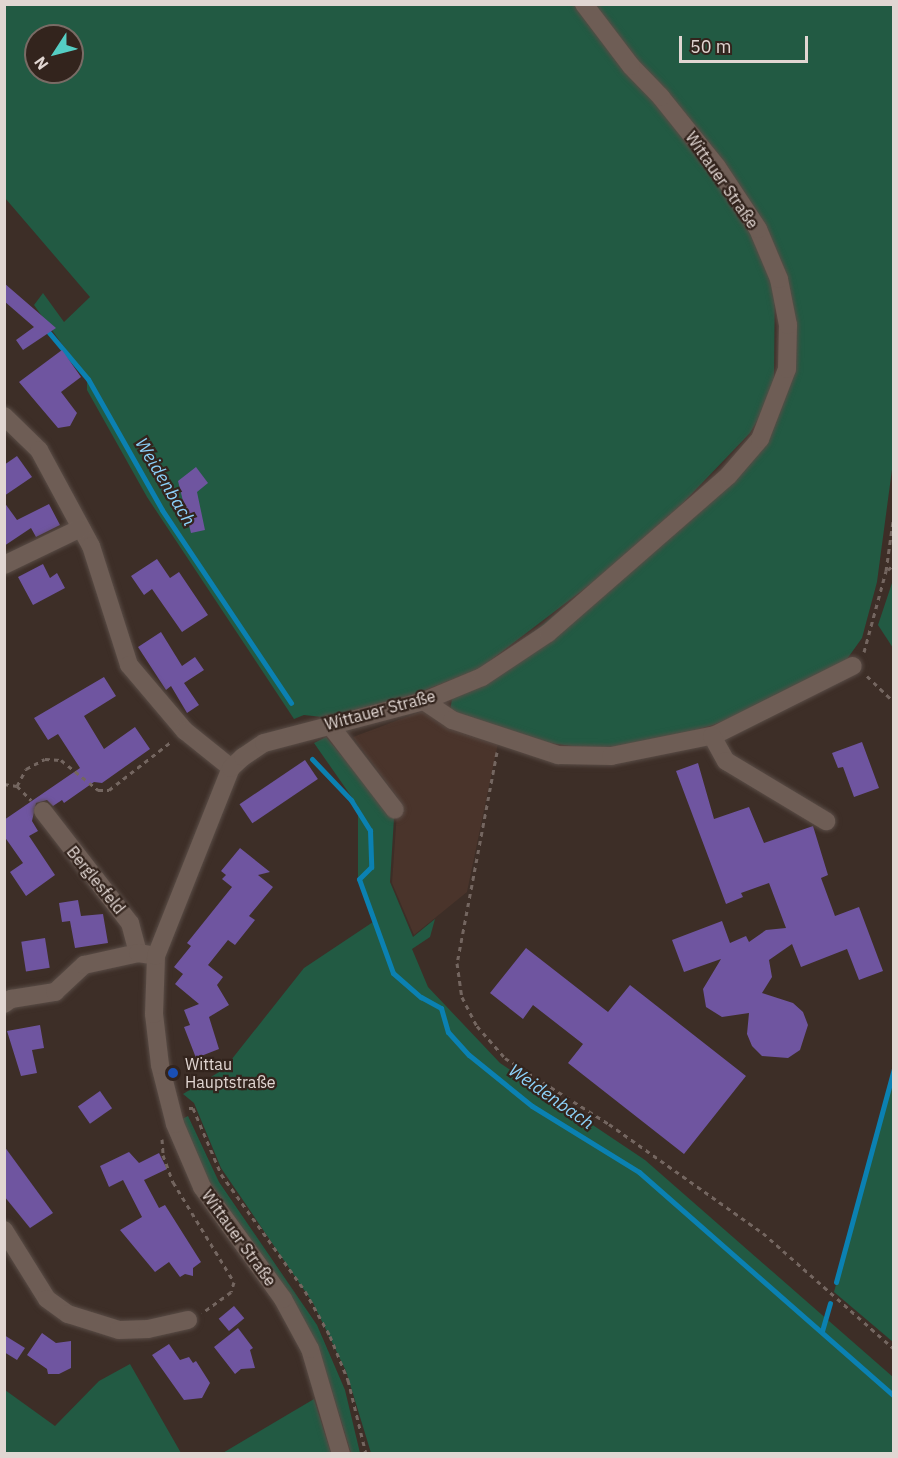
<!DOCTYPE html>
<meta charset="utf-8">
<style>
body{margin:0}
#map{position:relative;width:898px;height:1458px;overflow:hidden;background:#3d2e27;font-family:"IBM Plex Sans",sans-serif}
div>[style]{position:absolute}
.built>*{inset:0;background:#4a342b}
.green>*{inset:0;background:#225a43}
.stream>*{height:5px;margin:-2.5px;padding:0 2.5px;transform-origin:2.5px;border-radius:2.5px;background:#0b81b2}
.building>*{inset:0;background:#6f55a0;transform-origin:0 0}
.path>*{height:3px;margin-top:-1.5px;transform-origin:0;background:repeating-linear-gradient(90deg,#746660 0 4.5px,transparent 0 9px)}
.roads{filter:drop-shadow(0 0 2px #594c46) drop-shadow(0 0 2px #594c46)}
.minor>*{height:18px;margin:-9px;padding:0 9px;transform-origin:9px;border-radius:9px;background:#6e5d55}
.dots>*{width:16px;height:16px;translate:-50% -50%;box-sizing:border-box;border:3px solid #33241d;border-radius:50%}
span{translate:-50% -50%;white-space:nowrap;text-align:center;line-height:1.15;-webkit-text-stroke:4.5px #33241d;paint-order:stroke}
.street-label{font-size:16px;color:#e1d6d2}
.poi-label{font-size:16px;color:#e1d6d2}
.left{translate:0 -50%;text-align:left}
.water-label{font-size:18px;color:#8cd1f9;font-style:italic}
.frame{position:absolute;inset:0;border:6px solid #e1d6d2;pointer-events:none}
.north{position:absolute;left:24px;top:24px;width:60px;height:60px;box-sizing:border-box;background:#33241d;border:2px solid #796b65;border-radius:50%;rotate:234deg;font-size:16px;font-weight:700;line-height:24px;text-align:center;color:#e1d6d2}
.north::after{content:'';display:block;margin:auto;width:21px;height:27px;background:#55cec4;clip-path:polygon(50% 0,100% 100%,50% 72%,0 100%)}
.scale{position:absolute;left:679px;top:36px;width:129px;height:27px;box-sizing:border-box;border:3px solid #e1d6d2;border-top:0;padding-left:8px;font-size:18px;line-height:21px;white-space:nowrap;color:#e1d6d2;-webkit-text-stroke:4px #33241d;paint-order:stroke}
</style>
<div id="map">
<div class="built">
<div style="clip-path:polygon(425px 710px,498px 743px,467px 892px,414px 935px,392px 883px,398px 798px,353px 737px)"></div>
</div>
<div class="green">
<div style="clip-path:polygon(evenodd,4px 5px,893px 5px,893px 462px,877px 582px,862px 638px,847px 659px,827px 679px,713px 725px,644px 745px,587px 748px,542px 742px,450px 711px,452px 699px,758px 448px,794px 313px,783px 265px,762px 220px,710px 171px,761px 241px,775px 277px,774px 380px,766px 406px,750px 433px,681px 505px,592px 583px,479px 669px,392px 703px,331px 718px,304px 715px,294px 719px,147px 497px,87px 390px,87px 379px,34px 305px,43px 293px,64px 322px,90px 297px,5px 198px,4px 5px,36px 36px,72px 36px,72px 72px,36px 72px,36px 36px)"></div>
<div style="clip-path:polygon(893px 580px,893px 648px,878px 625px)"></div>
<div style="clip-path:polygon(326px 737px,394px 818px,390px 882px,413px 937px,435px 919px,430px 937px,412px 949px,428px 987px,500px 1063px,645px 1160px,893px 1377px,893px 1453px,371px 1453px,346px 1371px,313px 1303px,221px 1168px,194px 1103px,183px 1094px,224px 1069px,304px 968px,373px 922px,358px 880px,358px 806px,314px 743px)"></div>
<div style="clip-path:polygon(893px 1071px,893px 1342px,834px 1292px)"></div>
<div style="clip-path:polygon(188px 1116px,219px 1182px,317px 1325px,345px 1390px,360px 1453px,351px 1453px,319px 1349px,299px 1312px,215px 1192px,195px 1155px,182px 1119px)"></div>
<div style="clip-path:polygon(130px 1364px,181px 1453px,5px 1453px,5px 1390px,55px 1426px,99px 1381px)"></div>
<div style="clip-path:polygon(314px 1399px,331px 1453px,221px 1454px)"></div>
</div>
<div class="stream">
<div style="left:46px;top:329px;width:65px;rotate:50deg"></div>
<div style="left:88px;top:379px;width:150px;rotate:60.5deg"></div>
<div style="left:162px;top:510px;width:232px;rotate:56.2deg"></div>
<div style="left:312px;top:759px;width:57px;rotate:46.4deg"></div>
<div style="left:351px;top:800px;width:36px;rotate:58deg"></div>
<div style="left:370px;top:830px;width:37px;rotate:88deg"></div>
<div style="left:371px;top:867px;width:17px;rotate:135deg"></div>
<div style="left:359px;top:879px;width:100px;rotate:70.1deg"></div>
<div style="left:393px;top:973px;width:37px;rotate:41deg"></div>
<div style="left:421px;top:997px;width:23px;rotate:29deg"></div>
<div style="left:441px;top:1008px;width:25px;rotate:74deg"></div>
<div style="left:448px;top:1032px;width:31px;rotate:48deg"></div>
<div style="left:469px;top:1055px;width:81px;rotate:39deg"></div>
<div style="left:532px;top:1106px;width:126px;rotate:31.7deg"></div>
<div style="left:639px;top:1172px;width:339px;rotate:41.3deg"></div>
<div style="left:836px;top:1282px;width:221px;rotate:-74.8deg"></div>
<div style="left:822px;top:1331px;width:29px;rotate:-74deg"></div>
</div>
<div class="building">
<div style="clip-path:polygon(4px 283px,56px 328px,23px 350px,16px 340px,34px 327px,4px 301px)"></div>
<div style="clip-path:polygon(62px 350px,81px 377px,61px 392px,77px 413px,70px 426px,58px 428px,19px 382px)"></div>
<div style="clip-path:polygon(17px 456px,32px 477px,4px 496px,4px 465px)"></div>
<div style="clip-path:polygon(196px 467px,208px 483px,197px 492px,205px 530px,191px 533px,178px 481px)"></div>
<div style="clip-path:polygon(4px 502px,17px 520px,49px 504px,60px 525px,36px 537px,31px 528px,4px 546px)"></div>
<div style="clip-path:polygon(157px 559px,170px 578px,179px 572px,208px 615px,182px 632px,152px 589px,144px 595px,131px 576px)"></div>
<div style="clip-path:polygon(43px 564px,50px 578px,57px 573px,65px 588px,33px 605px,18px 577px)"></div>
<div style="clip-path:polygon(161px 632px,182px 666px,195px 657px,204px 670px,184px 683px,199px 705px,187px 713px,171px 686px,166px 690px,138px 647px)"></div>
<div style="clip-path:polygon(104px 677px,116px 696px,84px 716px,104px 749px,135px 727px,150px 749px,102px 783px,94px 782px,64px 803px,62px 800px,53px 806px,47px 800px,36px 803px,32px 821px,38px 831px,29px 836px,55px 875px,26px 896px,10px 872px,23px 863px,4px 836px,4px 820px,80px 768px,58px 734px,48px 740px,34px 718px)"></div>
<div style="clip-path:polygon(862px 742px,879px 788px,854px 797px,843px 767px,838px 768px,832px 753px)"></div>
<div style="left:305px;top:760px;width:23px;height:79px;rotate:56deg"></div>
<div style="clip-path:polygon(698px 763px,714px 819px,749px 807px,764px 843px,813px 826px,828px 875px,821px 878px,835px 916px,859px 907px,883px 971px,859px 980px,847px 949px,801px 967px,792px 944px,769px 960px,772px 977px,762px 993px,793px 1003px,803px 1012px,808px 1025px,800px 1050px,788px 1058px,762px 1056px,752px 1046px,747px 1034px,749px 1013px,722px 1017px,706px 1007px,703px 989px,721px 959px,684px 972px,672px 940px,722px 921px,730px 943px,746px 936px,749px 942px,766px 930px,786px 928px,769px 883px,741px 893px,743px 897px,726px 904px,676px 771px)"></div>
<div style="clip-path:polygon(240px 848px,270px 872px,258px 875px,273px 887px,249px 916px,255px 920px,235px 945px,228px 940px,208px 965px,223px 977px,217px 985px,229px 1005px,209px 1017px,219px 1049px,196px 1058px,184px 1027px,190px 1025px,184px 1010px,199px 1004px,175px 984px,183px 974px,174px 967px,191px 946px,187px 943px,232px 887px,222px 879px,226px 875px,221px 871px)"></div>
<div style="clip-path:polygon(78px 900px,81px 916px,103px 914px,108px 943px,75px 948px,70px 921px,62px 922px,59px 903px)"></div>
<div style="left:45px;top:938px;width:30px;height:24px;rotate:81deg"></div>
<div style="clip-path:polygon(526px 948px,608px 1012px,630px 985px,746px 1076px,684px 1154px,568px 1063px,583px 1044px,533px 1005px,523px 1019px,490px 993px)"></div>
<div style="clip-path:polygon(40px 1025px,44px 1048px,32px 1050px,37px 1073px,21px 1076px,7px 1031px)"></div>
<div style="left:100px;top:1091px;width:21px;height:27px;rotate:55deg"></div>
<div style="clip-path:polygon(4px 1146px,53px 1213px,30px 1228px,4px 1196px)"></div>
<div style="clip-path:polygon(129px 1152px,139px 1163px,159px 1153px,167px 1169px,144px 1180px,159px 1208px,165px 1205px,201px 1262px,193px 1268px,193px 1276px,185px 1274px,180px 1277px,169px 1262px,155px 1272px,120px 1230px,142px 1217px,123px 1180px,109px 1187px,100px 1166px)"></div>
<div style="left:234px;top:1306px;width:16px;height:20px;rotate:50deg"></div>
<div style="clip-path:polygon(238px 1328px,253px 1348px,250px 1350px,255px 1368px,241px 1369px,235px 1374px,214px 1347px)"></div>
<div style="clip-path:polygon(42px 1333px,56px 1343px,71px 1341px,71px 1368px,59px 1374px,48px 1374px,47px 1369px,27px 1355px)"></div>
<div style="clip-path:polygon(4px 1335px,25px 1348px,17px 1360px,4px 1352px)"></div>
<div style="clip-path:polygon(169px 1344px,180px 1360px,189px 1357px,193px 1363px,196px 1361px,210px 1383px,202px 1398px,184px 1400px,152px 1355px)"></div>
</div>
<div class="path">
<div style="left:888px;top:570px;width:8px;rotate:-45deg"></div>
<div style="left:864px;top:652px;width:84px;rotate:-74.8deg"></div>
<div style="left:886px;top:571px;width:58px;rotate:-82deg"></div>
<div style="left:867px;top:676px;width:37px;rotate:44deg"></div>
<div style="left:497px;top:752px;width:215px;rotate:100.7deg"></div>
<div style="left:457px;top:963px;width:34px;rotate:82deg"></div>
<div style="left:462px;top:997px;width:33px;rotate:63deg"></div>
<div style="left:477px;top:1026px;width:43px;rotate:48.8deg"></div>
<div style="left:505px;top:1058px;width:123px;rotate:32.4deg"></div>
<div style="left:609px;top:1124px;width:189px;rotate:35.3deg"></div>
<div style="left:763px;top:1233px;width:175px;rotate:41.5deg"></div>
<div style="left:4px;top:784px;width:13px;rotate:9deg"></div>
<div style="left:17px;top:786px;width:20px;rotate:45deg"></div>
<div style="left:17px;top:786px;width:19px;rotate:-62deg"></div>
<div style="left:26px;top:769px;width:21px;rotate:-28deg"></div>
<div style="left:45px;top:759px;width:16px;rotate:4deg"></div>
<div style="left:61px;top:760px;width:48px;rotate:39deg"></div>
<div style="left:98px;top:790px;width:11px"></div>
<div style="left:109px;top:790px;width:80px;rotate:-37.9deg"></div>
<div style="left:189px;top:1108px;width:4px"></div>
<div style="left:193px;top:1108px;width:72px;rotate:67deg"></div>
<div style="left:221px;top:1174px;width:144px;rotate:54.3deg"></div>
<div style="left:305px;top:1291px;width:51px;rotate:60.9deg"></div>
<div style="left:330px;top:1336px;width:48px;rotate:67.8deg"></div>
<div style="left:348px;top:1380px;width:76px;rotate:76.3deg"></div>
<div style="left:162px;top:1139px;width:16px;rotate:86deg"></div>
<div style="left:163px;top:1155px;width:29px;rotate:70deg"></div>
<div style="left:173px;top:1182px;width:117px;rotate:58.6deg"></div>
<div style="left:234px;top:1282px;width:10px;rotate:107deg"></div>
<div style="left:231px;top:1292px;width:36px;rotate:144deg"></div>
</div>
<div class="roads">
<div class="minor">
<div style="left:4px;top:416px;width:49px;rotate:44.2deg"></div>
<div style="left:39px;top:450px;width:109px;rotate:61.6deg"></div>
<div style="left:91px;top:546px;width:125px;rotate:72.3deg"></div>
<div style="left:129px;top:665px;width:87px;rotate:49.7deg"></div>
<div style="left:185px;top:731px;width:59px;rotate:38.8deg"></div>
<div style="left:4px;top:565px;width:85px;rotate:-25.7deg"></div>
<div style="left:424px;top:701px;width:34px;rotate:34deg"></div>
<div style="left:452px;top:720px;width:112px;rotate:18.3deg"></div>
<div style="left:558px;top:755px;width:53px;rotate:1.1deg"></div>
<div style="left:611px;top:756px;width:106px;rotate:-11.4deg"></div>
<div style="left:715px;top:735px;width:154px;rotate:-26.6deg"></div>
<div style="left:329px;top:724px;width:108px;rotate:52.5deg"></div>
<div style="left:712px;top:736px;width:29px;rotate:61deg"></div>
<div style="left:726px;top:761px;width:117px;rotate:31deg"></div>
<div style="left:43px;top:811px;width:142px;rotate:52.2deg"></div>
<div style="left:130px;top:923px;width:31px;rotate:75deg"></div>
<div style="left:4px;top:1004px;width:9px;rotate:-36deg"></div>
<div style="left:11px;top:999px;width:45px;rotate:-9deg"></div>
<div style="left:55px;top:992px;width:40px;rotate:-43deg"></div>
<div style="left:84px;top:965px;width:55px;rotate:-12.5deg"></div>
<div style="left:138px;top:953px;width:12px;rotate:9deg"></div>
<div style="left:4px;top:1230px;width:81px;rotate:58.1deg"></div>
<div style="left:47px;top:1299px;width:26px;rotate:36deg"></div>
<div style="left:68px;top:1314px;width:53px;rotate:17.4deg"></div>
<div style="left:119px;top:1330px;width:29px;rotate:-2deg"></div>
<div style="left:148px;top:1329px;width:41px;rotate:-12.7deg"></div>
<div style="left:341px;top:1454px;width:109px;rotate:-106.4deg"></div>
<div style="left:310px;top:1349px;width:57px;rotate:-118.4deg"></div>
<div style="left:283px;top:1299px;width:138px;rotate:-125.9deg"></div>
<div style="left:202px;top:1187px;width:69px;rotate:-113.2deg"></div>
<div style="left:175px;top:1124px;width:61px;rotate:-104.3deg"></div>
<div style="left:160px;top:1065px;width:51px;rotate:-96.7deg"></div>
<div style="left:154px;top:1014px;width:58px;rotate:-88deg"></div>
<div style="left:156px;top:956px;width:202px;rotate:-68.3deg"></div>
<div style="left:231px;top:768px;width:16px;rotate:-43deg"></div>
<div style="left:243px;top:757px;width:25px;rotate:-34deg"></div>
<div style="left:264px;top:743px;width:165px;rotate:-14.7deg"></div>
<div style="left:424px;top:701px;width:63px;rotate:-22.5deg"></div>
<div style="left:482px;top:677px;width:79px;rotate:-33.7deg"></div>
<div style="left:548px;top:633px;width:239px;rotate:-41.1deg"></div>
<div style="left:728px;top:476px;width:49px;rotate:-49.1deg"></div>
<div style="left:760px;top:439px;width:75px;rotate:-68.9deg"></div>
<div style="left:787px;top:369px;width:44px;rotate:-88.7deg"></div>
<div style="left:788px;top:325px;width:47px;rotate:-101.1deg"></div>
<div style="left:779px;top:279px;width:54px;rotate:-112.8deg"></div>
<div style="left:758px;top:229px;width:74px;rotate:-123.5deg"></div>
<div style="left:717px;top:167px;width:90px;rotate:-128.7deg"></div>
<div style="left:661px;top:97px;width:43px;rotate:-134.1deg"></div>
<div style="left:631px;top:66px;width:78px;rotate:-127.2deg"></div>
</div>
</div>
<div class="dots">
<div style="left:173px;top:1073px;background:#1a4fb4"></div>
</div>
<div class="street-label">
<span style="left:722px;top:180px;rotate:55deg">Wittauer Straße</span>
<span style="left:380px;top:710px;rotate:-15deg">Wittauer Straße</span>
<span style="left:96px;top:880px;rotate:51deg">Berglesfeld</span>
<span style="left:239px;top:1238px;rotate:54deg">Wittauer Straße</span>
</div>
<div class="poi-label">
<span class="left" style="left:185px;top:1073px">Wittau<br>Hauptstraße</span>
</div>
<div class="water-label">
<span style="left:165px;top:482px;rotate:59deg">Weidenbach</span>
<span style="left:551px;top:1097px;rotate:35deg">Weidenbach</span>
</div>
<div class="frame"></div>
<div class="north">N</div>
<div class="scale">50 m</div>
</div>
